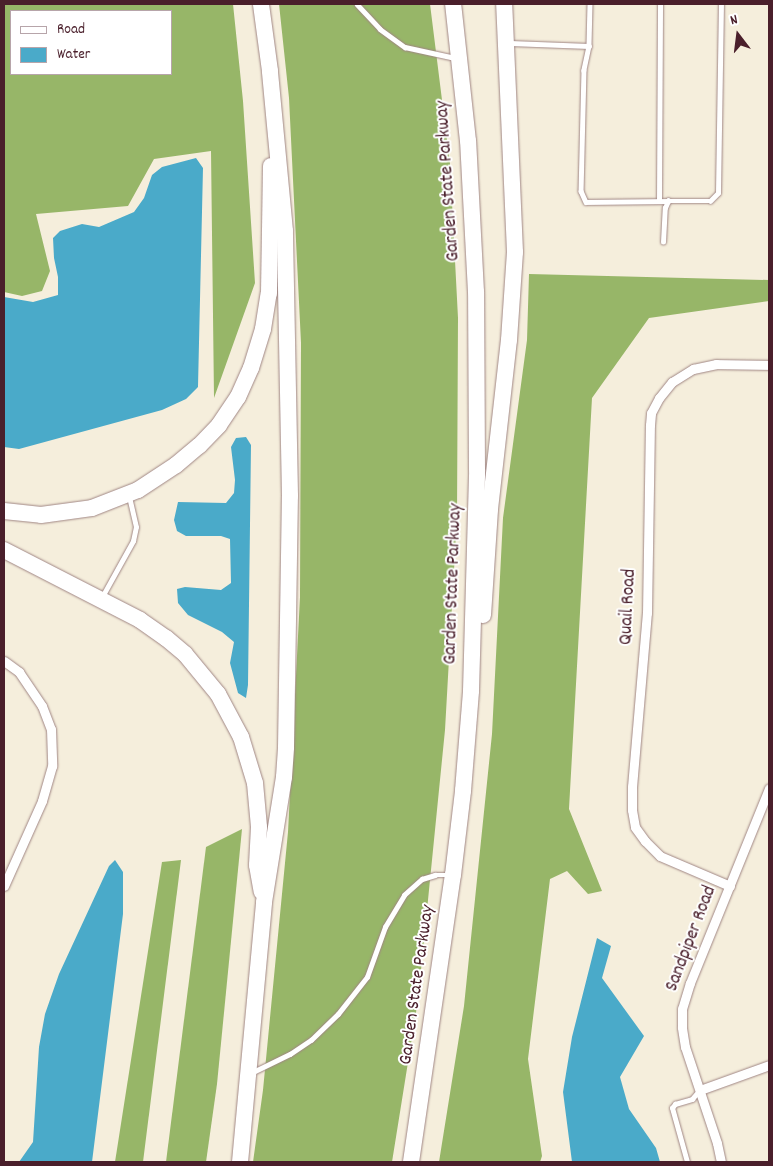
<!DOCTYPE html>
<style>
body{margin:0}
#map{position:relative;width:773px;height:1166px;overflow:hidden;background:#f5eedc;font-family:Dekko,sans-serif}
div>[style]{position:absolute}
.forest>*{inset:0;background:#97b668}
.water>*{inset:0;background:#4aaac9}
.roads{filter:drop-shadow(0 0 1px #a08684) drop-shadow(0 0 1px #a08684)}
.lane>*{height:4.5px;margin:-2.25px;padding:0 2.25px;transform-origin:2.25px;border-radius:2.25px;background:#fff}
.street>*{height:9px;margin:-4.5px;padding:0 4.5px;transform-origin:4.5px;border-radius:4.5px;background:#fff}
.highway>*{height:16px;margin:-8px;padding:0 8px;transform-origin:8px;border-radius:8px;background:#fff}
span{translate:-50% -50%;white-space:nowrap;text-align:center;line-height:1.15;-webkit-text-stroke:4px #fff;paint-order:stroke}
.street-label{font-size:19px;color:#4a1f2b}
.frame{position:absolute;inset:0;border:5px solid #4a1f2b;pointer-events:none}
.legend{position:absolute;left:10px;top:10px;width:162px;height:65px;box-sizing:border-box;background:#fff;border:1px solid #b7a5aa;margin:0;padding:6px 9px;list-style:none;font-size:15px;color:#4a1f2b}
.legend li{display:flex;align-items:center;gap:10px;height:25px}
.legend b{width:25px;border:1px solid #b7a5aa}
.north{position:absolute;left:713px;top:10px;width:50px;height:50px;-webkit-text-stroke:4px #fff;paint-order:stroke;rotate:345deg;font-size:14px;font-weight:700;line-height:20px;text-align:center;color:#4a1f2b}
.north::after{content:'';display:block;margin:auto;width:18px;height:22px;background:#4a1f2b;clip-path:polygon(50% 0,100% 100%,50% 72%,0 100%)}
</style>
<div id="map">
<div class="forest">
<div style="clip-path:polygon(evenodd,4px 4px,233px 4px,243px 101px,255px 283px,214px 398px,211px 151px,154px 159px,128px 206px,36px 214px,50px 271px,42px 291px,22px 296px,4px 292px,4px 4px,11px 11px,171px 11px,171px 74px,11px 74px,11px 11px)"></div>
<div style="clip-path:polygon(279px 4px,430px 4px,450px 164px,458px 318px,457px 517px,445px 730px,418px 1000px,392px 1162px,253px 1162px,263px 1090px,288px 832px,300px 597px,301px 343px,289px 98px)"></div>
<div style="clip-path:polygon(529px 274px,769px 280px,769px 301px,649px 318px,592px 398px,569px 809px,602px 891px,588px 894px,567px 871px,550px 879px,528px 1059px,542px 1156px,540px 1162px,439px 1162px,464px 1006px,492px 734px,503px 518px,527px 340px)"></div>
<div style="clip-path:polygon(242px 829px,217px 1084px,206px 1162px,166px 1162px,206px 847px)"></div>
<div style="clip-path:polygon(181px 860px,143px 1162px,115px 1162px,162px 862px)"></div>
</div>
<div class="water">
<div style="clip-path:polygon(196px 158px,203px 168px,198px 387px,186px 399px,162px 410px,19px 449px,4px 447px,4px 297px,33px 302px,58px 295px,58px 277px,54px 258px,53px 238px,60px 231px,82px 224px,99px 227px,134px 212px,144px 198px,152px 175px,162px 167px)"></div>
<div style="clip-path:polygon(246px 437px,251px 445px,248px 685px,246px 698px,238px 693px,230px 663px,234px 642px,222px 632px,188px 615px,178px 603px,177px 589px,185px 587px,221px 590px,231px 583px,230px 539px,221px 536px,186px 536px,177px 531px,174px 520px,178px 502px,226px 503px,234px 493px,235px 480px,231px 447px,236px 438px)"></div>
<div style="clip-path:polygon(115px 860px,123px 872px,123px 914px,92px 1162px,19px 1162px,33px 1142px,39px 1047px,45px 1014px,59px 974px,109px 866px)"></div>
<div style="clip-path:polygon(597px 938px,611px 946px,602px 978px,644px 1036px,620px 1077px,629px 1109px,656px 1148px,660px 1162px,572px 1162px,563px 1092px,572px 1037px)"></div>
</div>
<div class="roads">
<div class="lane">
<div style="left:357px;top:4px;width:34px;rotate:47deg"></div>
<div style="left:380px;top:29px;width:31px;rotate:36deg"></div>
<div style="left:405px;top:47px;width:51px;rotate:12.4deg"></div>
<div style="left:590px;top:4px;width:42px;rotate:91.4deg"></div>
<div style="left:589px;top:46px;width:25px;rotate:102deg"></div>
<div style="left:584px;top:70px;width:121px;rotate:91.4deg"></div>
<div style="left:581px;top:191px;width:12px;rotate:66deg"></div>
<div style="left:586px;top:202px;width:82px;rotate:-0.7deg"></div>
<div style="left:510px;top:43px;width:79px;rotate:2.2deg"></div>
<div style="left:659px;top:201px;width:197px;rotate:-89.7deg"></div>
<div style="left:663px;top:242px;width:34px;rotate:-87deg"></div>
<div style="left:665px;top:208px;width:8px;rotate:-67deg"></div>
<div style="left:668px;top:201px;width:42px"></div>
<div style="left:710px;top:201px;width:11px;rotate:-45deg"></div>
<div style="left:718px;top:193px;width:189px;rotate:-89.1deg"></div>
<div style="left:102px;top:597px;width:64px;rotate:-61deg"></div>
<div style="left:133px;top:541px;width:14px;rotate:-78deg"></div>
<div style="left:136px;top:527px;width:31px;rotate:-103deg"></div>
<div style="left:253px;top:1072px;width:41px;rotate:-25.9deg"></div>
<div style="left:290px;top:1054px;width:25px;rotate:-34deg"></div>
<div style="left:311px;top:1040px;width:37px;rotate:-44deg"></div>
<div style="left:338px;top:1014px;width:47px;rotate:-51.9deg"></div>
<div style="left:367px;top:977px;width:53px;rotate:-70.2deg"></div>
<div style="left:385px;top:927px;width:37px;rotate:-59deg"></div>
<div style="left:404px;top:895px;width:24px;rotate:-42deg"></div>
<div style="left:422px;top:879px;width:14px;rotate:-17deg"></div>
<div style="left:435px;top:875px;width:13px"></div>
<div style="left:687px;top:1162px;width:56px;rotate:-105.5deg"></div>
<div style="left:672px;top:1108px;width:5px;rotate:-53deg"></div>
<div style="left:675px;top:1104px;width:18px;rotate:-16deg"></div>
<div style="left:692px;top:1099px;width:11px;rotate:-49deg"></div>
</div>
<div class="street">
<div style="left:4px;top:661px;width:19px;rotate:36deg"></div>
<div style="left:19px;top:672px;width:41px;rotate:55.9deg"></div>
<div style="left:42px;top:706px;width:25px;rotate:69deg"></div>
<div style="left:51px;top:729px;width:37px;rotate:88deg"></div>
<div style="left:52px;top:766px;width:36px;rotate:106deg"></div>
<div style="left:42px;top:801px;width:93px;rotate:114.1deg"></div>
<div style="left:730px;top:886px;width:76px;rotate:-156.8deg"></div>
<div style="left:660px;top:856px;width:21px;rotate:-135deg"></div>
<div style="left:645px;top:841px;width:17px;rotate:-126deg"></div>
<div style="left:635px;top:827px;width:17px;rotate:-100deg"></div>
<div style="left:632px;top:810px;width:23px;rotate:-90deg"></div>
<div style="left:632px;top:787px;width:175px;rotate:-85.1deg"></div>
<div style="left:647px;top:613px;width:188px;rotate:-89.1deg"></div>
<div style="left:650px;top:425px;width:12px;rotate:-85deg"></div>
<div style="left:651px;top:413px;width:17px;rotate:-62deg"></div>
<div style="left:659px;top:398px;width:21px;rotate:-51deg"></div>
<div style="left:672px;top:382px;width:25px;rotate:-32deg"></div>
<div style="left:693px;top:369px;width:24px;rotate:-12deg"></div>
<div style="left:716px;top:364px;width:53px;rotate:1.1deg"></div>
<div style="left:700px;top:1090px;width:73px;rotate:-19.9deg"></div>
<div style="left:721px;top:1162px;width:19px;rotate:-102deg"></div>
<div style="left:717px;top:1143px;width:101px;rotate:-108.4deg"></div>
<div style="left:685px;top:1047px;width:20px;rotate:-99deg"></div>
<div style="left:682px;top:1027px;width:18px;rotate:-90deg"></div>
<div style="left:682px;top:1009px;width:27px;rotate:-73deg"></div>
<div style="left:690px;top:983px;width:210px;rotate:-67.9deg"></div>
</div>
<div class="highway">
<div style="left:4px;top:511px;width:37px;rotate:6deg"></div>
<div style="left:41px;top:515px;width:51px;rotate:-7.8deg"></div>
<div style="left:92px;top:508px;width:49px;rotate:-21.4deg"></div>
<div style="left:138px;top:490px;width:45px;rotate:-33.3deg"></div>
<div style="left:176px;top:465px;width:30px;rotate:-40deg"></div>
<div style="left:199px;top:446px;width:29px;rotate:-46deg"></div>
<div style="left:219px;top:425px;width:34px;rotate:-56deg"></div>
<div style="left:238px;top:397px;width:32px;rotate:-66deg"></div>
<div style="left:251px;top:368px;width:41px;rotate:-72.9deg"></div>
<div style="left:263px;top:329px;width:36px;rotate:-81deg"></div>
<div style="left:269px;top:293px;width:127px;rotate:-89.1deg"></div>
<div style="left:4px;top:550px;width:153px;rotate:27.2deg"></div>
<div style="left:140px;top:620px;width:32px;rotate:35deg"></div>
<div style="left:166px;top:638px;width:25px;rotate:40deg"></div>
<div style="left:185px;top:654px;width:52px;rotate:50.5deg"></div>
<div style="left:218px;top:694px;width:49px;rotate:61.9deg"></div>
<div style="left:241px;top:737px;width:48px;rotate:73.1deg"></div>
<div style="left:255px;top:783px;width:44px;rotate:84.8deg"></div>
<div style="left:259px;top:827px;width:38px;rotate:93deg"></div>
<div style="left:257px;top:865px;width:27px;rotate:80deg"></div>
<div style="left:483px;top:615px;width:106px;rotate:-86.2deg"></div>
<div style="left:490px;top:509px;width:170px;rotate:-83.6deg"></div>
<div style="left:509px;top:340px;width:88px;rotate:-86.1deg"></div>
<div style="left:515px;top:252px;width:248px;rotate:-92.5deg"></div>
<div style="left:240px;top:1162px;width:261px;rotate:-84.7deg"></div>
<div style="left:264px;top:902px;width:127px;rotate:-80.9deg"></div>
<div style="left:284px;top:777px;width:30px;rotate:-86deg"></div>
<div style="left:286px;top:747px;width:251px;rotate:-89.1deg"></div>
<div style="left:290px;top:496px;width:265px;rotate:-91.1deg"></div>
<div style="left:285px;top:231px;width:161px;rotate:-95.4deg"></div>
<div style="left:270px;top:71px;width:68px;rotate:-97.7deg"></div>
<div style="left:411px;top:1162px;width:290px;rotate:-81.7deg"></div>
<div style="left:453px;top:875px;width:85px;rotate:-83.2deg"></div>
<div style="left:463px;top:791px;width:100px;rotate:-85.4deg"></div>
<div style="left:471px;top:691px;width:221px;rotate:-88.4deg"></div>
<div style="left:477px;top:470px;width:178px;rotate:-90.3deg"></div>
<div style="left:476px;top:292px;width:151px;rotate:-93deg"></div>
<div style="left:468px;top:141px;width:138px;rotate:-96.2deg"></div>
</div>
</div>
<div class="street-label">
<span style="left:449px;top:181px;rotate:-94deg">Garden State Parkway</span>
<span style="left:454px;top:584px;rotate:-88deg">Garden State Parkway</span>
<span style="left:629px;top:607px;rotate:-87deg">Quail Road</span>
<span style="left:692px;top:939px;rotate:-69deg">Sandpiper Road</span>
<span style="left:418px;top:985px;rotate:-82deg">Garden State Parkway</span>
</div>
<div class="frame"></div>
<ul class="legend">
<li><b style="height:6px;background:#fff"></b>Road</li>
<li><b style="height:14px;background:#4aaac9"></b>Water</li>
</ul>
<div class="north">N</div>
</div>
